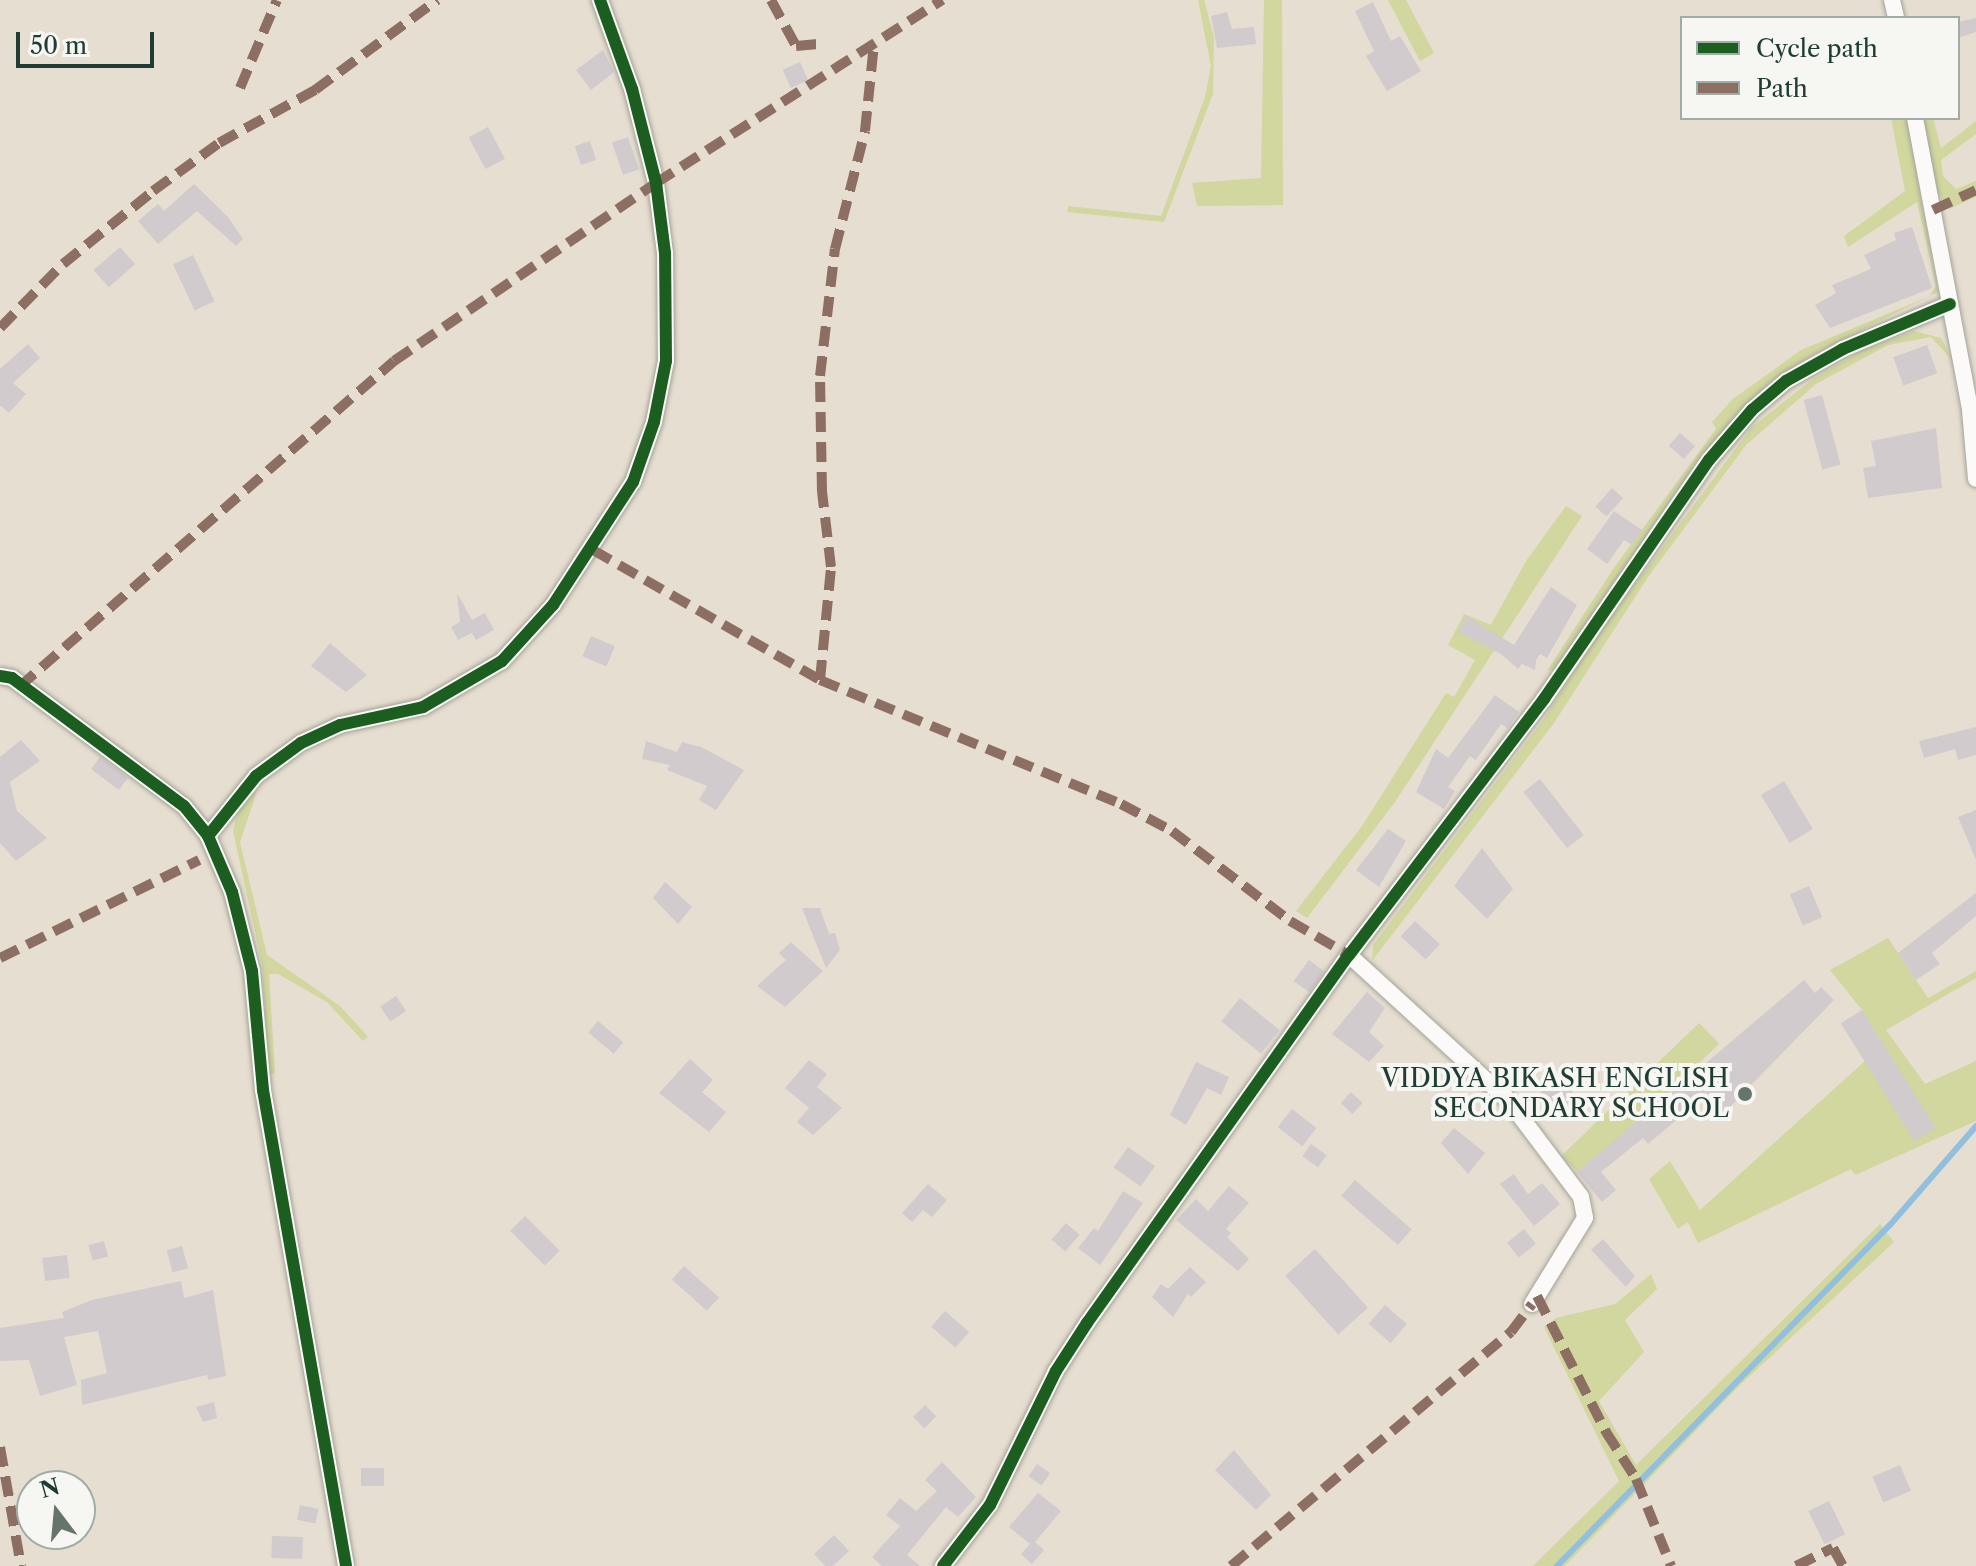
<!DOCTYPE html>
<style>
body{margin:0}
#map{position:relative;width:1976px;height:1566px;overflow:hidden;background:#e6ded0;font-family:"Libre Caslon Text",serif}
div>[style]{position:absolute}
.green>*{inset:0;background:#d1d79e;transform-origin:0 0}
.stream>*{height:6px;margin:-3px;padding:0 3px;transform-origin:3px;border-radius:3px;background:#93bfdf}
.building>*{inset:0;background:#d1cbcd;transform-origin:0 0}
.roads{filter:drop-shadow(0 0 2px #a3a399) drop-shadow(0 0 2px #a3a399)}
.street>*{height:16px;margin:-8px;padding:0 8px;transform-origin:8px;border-radius:8px;background:#fbfaf8}
.quiet>*{height:10px;margin-top:-5px;transform-origin:0;background:repeating-linear-gradient(90deg,#8d6e63 0 20px,transparent 0 30px)}
.cycleway>*{height:12px;margin:-6px;padding:0 6px;transform-origin:6px;border-radius:6px;background:#1b5e20}
.dots>*{width:22px;height:22px;translate:-50% -50%;box-sizing:border-box;border:4px solid #f6f6f2;border-radius:50%}
span{translate:-50% -50%;white-space:nowrap;text-align:center;line-height:1.15;-webkit-text-stroke:8px #f6f6f2;paint-order:stroke}
.poi-label{font-size:26px;color:#1f3d34}
.right{translate:-100% -50%;text-align:right}
.legend{position:absolute;left:1680px;top:16px;width:280px;height:104px;box-sizing:border-box;background:#f6f6f2;border:2px solid #a0aca6;margin:0;padding:10px 14px;list-style:none;font-size:24px;color:#1f3d34}
.legend li{display:flex;align-items:center;gap:16px;height:40px}
.legend b{width:40px;border:2px solid #a0aca6}
.north{position:absolute;left:16px;top:1470px;width:80px;height:80px;box-sizing:border-box;background:#f6f6f2;border:2px solid #a0aca6;border-radius:50%;rotate:344deg;font-size:22px;font-weight:700;line-height:32px;text-align:center;color:#1f3d34}
.north::after{content:'';display:block;margin:auto;width:28px;height:36px;background:#65756b;clip-path:polygon(50% 0,100% 100%,50% 72%,0 100%)}
.scale{position:absolute;left:16px;top:32px;width:138px;height:36px;box-sizing:border-box;border:4px solid #1f3d34;border-top:0;padding-left:10px;font-size:24px;line-height:28px;white-space:nowrap;color:#1f3d34;-webkit-text-stroke:6px #f6f6f2;paint-order:stroke}
</style>
<div id="map">
<div class="green">
<div style="clip-path:polygon(1198px 0,1204px 0,1214px 37px,1213px 94px,1164px 222px,1067px 212px,1068px 206px,1161px 216px,1205px 97px,1211px 66px)"></div>
<div style="clip-path:polygon(1264px 0,1282px 0,1283px 205px,1197px 206px,1192px 183px,1261px 178px)"></div>
<div style="clip-path:polygon(1388px 0,1406px 0,1434px 53px,1420px 61px)"></div>
<div style="clip-path:polygon(1891px 118px,1907px 118px,1938px 292px,1814px 354px,1769px 383px,1743px 408px,1680px 487px,1558px 668px,1547px 671px,1613px 569px,1716px 429px,1712px 422px,1733px 399px,1801px 350px,1930px 296px,1936px 286px,1917px 202px,1848px 247px,1844px 236px,1905px 191px)"></div>
<div style="clip-path:polygon(1922px 118px,1933px 118px,1941px 148px,1976px 121px,1976px 134px,1941px 160px,1943px 176px,1956px 189px,1976px 181px,1976px 197px,1949px 209px,1937px 191px)"></div>
<div style="clip-path:polygon(1914px 331px,1941px 338px,1953px 361px,1931px 337px,1888px 345px,1816px 384px,1746px 445px,1648px 577px,1554px 723px,1372px 961px,1373px 945px,1543px 720px,1599px 633px,1751px 428px,1814px 378px,1861px 351px)"></div>
<div style="clip-path:polygon(1566px 506px,1582px 516px,1395px 802px,1307px 918px,1296px 911px,1362px 826px,1446px 693px,1454px 697px,1475px 660px,1448px 645px,1464px 614px,1491px 625px,1526px 561px)"></div>
<div style="clip-path:polygon(253px 786px,256px 794px,240px 842px,267px 955px,340px 1006px,368px 1037px,363px 1041px,327px 1002px,278px 974px,269px 974px,275px 1073px,269px 1075px,262px 964px,233px 831px,239px 804px)"></div>
<div style="clip-path:polygon(1888px 938px,1928px 998px,1976px 971px,1976px 978px,1886px 1030px,1925px 1084px,1976px 1061px,1976px 1121px,1855px 1175px,1851px 1169px,1698px 1243px,1688px 1222px,1678px 1229px,1649px 1179px,1670px 1161px,1700px 1210px,1865px 1061px,1915px 1140px,1935px 1128px,1862px 1010px,1830px 970px)"></div>
<div style="left:1699px;top:1023px;width:29px;height:191px;rotate:46deg"></div>
<div style="clip-path:polygon(1880px 1224px,1894px 1242px,1738px 1387px,1565px 1566px,1533px 1566px,1619px 1481px,1544px 1327px,1556px 1318px,1615px 1304px,1651px 1274px,1657px 1289px,1625px 1320px,1644px 1352px,1599px 1401px,1636px 1465px)"></div>
</div>
<div class="stream">
<div style="left:1557px;top:1566px;width:477px;rotate:-45.7deg"></div>
<div style="left:1890px;top:1225px;width:131px;rotate:-49deg"></div>
</div>
<div class="building">
<div style="clip-path:polygon(1373px 2px,1391px 41px,1400px 36px,1421px 71px,1387px 91px,1366px 56px,1374px 51px,1355px 11px)"></div>
<div style="clip-path:polygon(1227px 12px,1232px 29px,1254px 27px,1256px 44px,1217px 48px,1211px 16px)"></div>
<div style="clip-path:polygon(1976px 18px,1976px 32px,1958px 38px,1958px 22px)"></div>
<div style="clip-path:polygon(603px 50px,614px 72px,591px 90px,576px 70px)"></div>
<div style="left:800px;top:62px;width:20px;height:19px;rotate:66deg"></div>
<div style="left:488px;top:127px;width:36px;height:22px;rotate:62deg"></div>
<div style="left:628px;top:137px;width:34px;height:17px;rotate:71deg"></div>
<div style="left:590px;top:141px;width:20px;height:16px;rotate:72deg"></div>
<div style="clip-path:polygon(194px 184px,228px 217px,243px 239px,236px 246px,197px 211px,158px 244px,138px 221px,158px 204px,164px 211px)"></div>
<div style="clip-path:polygon(1912px 227px,1932px 288px,1830px 328px,1815px 305px,1836px 293px,1832px 285px,1871px 269px,1864px 255px,1896px 240px,1894px 233px)"></div>
<div style="left:120px;top:247px;width:23px;height:35px;rotate:49deg"></div>
<div style="left:193px;top:255px;width:51px;height:22px;rotate:65deg"></div>
<div style="clip-path:polygon(28px 344px,40px 358px,13px 383px,26px 394px,9px 413px,0 405px,0 369px)"></div>
<div style="left:1927px;top:345px;width:30px;height:36px;rotate:70deg"></div>
<div style="left:1822px;top:395px;width:72px;height:19px;rotate:75deg"></div>
<div style="clip-path:polygon(1936px 428px,1942px 488px,1868px 498px,1863px 468px,1876px 466px,1871px 441px)"></div>
<div style="left:1680px;top:433px;width:20px;height:17px;rotate:41deg"></div>
<div style="left:1612px;top:488px;width:15px;height:25px;rotate:42deg"></div>
<div style="clip-path:polygon(1614px 511px,1642px 530px,1632px 545px,1624px 540px,1607px 564px,1587px 549px)"></div>
<div style="clip-path:polygon(1551px 587px,1577px 605px,1547px 658px,1540px 654px,1536px 660px,1535px 670px,1522px 664px,1518px 669px,1501px 654px,1458px 632px,1466px 616px,1514px 645px)"></div>
<div style="clip-path:polygon(457px 593px,472px 620px,485px 613px,494px 630px,476px 640px,472px 633px,458px 640px,451px 627px,460px 622px)"></div>
<div style="left:591px;top:636px;width:26px;height:22px;rotate:23deg"></div>
<div style="clip-path:polygon(330px 643px,367px 675px,346px 692px,311px 666px)"></div>
<div style="clip-path:polygon(1495px 695px,1519px 712px,1508px 728px,1501px 724px,1476px 760px,1470px 756px,1448px 787px,1455px 791px,1444px 809px,1416px 792px,1436px 749px,1448px 758px)"></div>
<div style="clip-path:polygon(1976px 727px,1976px 755px,1958px 760px,1955px 749px,1924px 758px,1919px 741px)"></div>
<div style="clip-path:polygon(21px 740px,40px 761px,10px 782px,17px 811px,47px 838px,16px 861px,0 843px,0 757px)"></div>
<div style="clip-path:polygon(646px 741px,677px 752px,682px 742px,701px 747px,744px 770px,716px 810px,699px 800px,707px 786px,667px 770px,670px 765px,642px 759px)"></div>
<div style="left:100px;top:757px;width:35px;height:15px;rotate:37deg"></div>
<div style="left:1540px;top:779px;width:71px;height:21px;rotate:52deg"></div>
<div style="left:1784px;top:781px;width:56px;height:27px;rotate:59deg"></div>
<div style="clip-path:polygon(1976px 810px,1976px 860px,1958px 817px)"></div>
<div style="clip-path:polygon(1388px 829px,1406px 841px,1379px 887px,1356px 870px)"></div>
<div style="clip-path:polygon(1482px 848px,1513px 889px,1487px 919px,1454px 886px)"></div>
<div style="clip-path:polygon(665px 882px,692px 907px,678px 924px,653px 898px)"></div>
<div style="left:1809px;top:886px;width:34px;height:21px;rotate:67deg"></div>
<div style="clip-path:polygon(1976px 893px,1976px 916px,1932px 953px,1940px 964px,1916px 980px,1898px 953px)"></div>
<div style="clip-path:polygon(802px 908px,820px 908px,829px 934px,835px 933px,840px 950px,826px 968px)"></div>
<div style="left:1415px;top:921px;width:34px;height:21px;rotate:43deg"></div>
<div style="clip-path:polygon(791px 942px,823px 971px,785px 1007px,757px 986px,786px 960px,779px 953px)"></div>
<div style="left:1309px;top:960px;width:19px;height:26px;rotate:36deg"></div>
<div style="clip-path:polygon(1804px 980px,1815px 993px,1821px 987px,1834px 1000px,1724px 1113px,1707px 1094px,1648px 1144px,1643px 1138px,1601px 1172px,1616px 1190px,1602px 1202px,1577px 1172px)"></div>
<div style="clip-path:polygon(1367px 992px,1385px 1008px,1369px 1032px,1384px 1046px,1369px 1062px,1332px 1034px)"></div>
<div style="left:396px;top:996px;width:18px;height:19px;rotate:56deg"></div>
<div style="left:1240px;top:998px;width:51px;height:30px;rotate:39deg"></div>
<div style="left:1862px;top:1010px;width:139px;height:25px;rotate:58deg"></div>
<div style="left:598px;top:1021px;width:33px;height:15px;rotate:40deg"></div>
<div style="clip-path:polygon(690px 1059px,713px 1080px,702px 1092px,726px 1112px,709px 1132px,659px 1093px)"></div>
<div style="clip-path:polygon(809px 1060px,827px 1074px,817px 1087px,842px 1108px,813px 1135px,797px 1122px,809px 1108px,785px 1088px)"></div>
<div style="clip-path:polygon(1196px 1062px,1229px 1077px,1221px 1095px,1207px 1088px,1186px 1125px,1170px 1115px)"></div>
<div style="left:1561px;top:1077px;width:25px;height:29px;rotate:53deg"></div>
<div style="left:1351px;top:1092px;width:16px;height:15px;rotate:43deg"></div>
<div style="left:1292px;top:1109px;width:31px;height:23px;rotate:38deg"></div>
<div style="clip-path:polygon(1454px 1128px,1485px 1153px,1468px 1174px,1441px 1143px)"></div>
<div style="left:1311px;top:1144px;width:19px;height:15px;rotate:35deg"></div>
<div style="left:1128px;top:1147px;width:33px;height:25px;rotate:35deg"></div>
<div style="clip-path:polygon(1514px 1174px,1528px 1194px,1542px 1183px,1560px 1204px,1534px 1226px,1500px 1184px)"></div>
<div style="left:1355px;top:1180px;width:75px;height:21px;rotate:41deg"></div>
<div style="clip-path:polygon(928px 1184px,947px 1200px,932px 1217px,923px 1210px,912px 1222px,902px 1213px)"></div>
<div style="clip-path:polygon(1229px 1186px,1249px 1203px,1226px 1229px,1231px 1233px,1227px 1237px,1249px 1259px,1238px 1271px,1176px 1220px,1196px 1199px,1208px 1211px)"></div>
<div style="clip-path:polygon(1123px 1191px,1143px 1203px,1100px 1265px,1078px 1248px,1094px 1228px,1098px 1231px)"></div>
<div style="left:525px;top:1216px;width:49px;height:21px;rotate:45deg"></div>
<div style="left:1066px;top:1223px;width:18px;height:22px;rotate:41deg"></div>
<div style="left:1524px;top:1229px;width:19px;height:22px;rotate:51deg"></div>
<div style="clip-path:polygon(1603px 1239px,1635px 1276px,1626px 1287px,1591px 1250px)"></div>
<div style="left:104px;top:1241px;width:16px;height:16px;rotate:75deg"></div>
<div style="left:182px;top:1246px;width:23px;height:16px;rotate:75deg"></div>
<div style="left:1315px;top:1249px;width:79px;height:40px;rotate:48deg"></div>
<div style="left:67px;top:1255px;width:23px;height:25px;rotate:83deg"></div>
<div style="left:684px;top:1266px;width:47px;height:18px;rotate:42deg"></div>
<div style="clip-path:polygon(1190px 1267px,1206px 1282px,1191px 1297px,1188px 1294px,1173px 1317px,1152px 1297px,1161px 1284px,1168px 1289px)"></div>
<div style="clip-path:polygon(181px 1281px,184px 1298px,213px 1290px,226px 1376px,208px 1380px,207px 1375px,82px 1405px,81px 1380px,107px 1373px,98px 1331px,64px 1337px,77px 1385px,40px 1396px,29px 1360px,0 1361px,0 1328px,64px 1318px,62px 1312px,92px 1300px)"></div>
<div style="left:1385px;top:1305px;width:29px;height:25px;rotate:41deg"></div>
<div style="left:945px;top:1311px;width:32px;height:21px;rotate:41deg"></div>
<div style="clip-path:polygon(214px 1402px,217px 1418px,203px 1422px,196px 1407px)"></div>
<div style="left:925px;top:1405px;width:16px;height:17px;rotate:45deg"></div>
<div style="clip-path:polygon(1234px 1450px,1271px 1495px,1256px 1510px,1215px 1470px)"></div>
<div style="clip-path:polygon(942px 1462px,976px 1497px,958px 1517px,946px 1507px,907px 1555px,920px 1566px,882px 1566px,872px 1557px,900px 1526px,886px 1515px,900px 1498px,916px 1511px,937px 1491px,925px 1480px)"></div>
<div style="left:1037px;top:1464px;width:16px;height:15px;rotate:35deg"></div>
<div style="left:1900px;top:1465px;width:28px;height:30px;rotate:67deg"></div>
<div style="left:361px;top:1468px;width:23px;height:18px"></div>
<div style="clip-path:polygon(1038px 1493px,1061px 1511px,1035px 1542px,1044px 1550px,1032px 1564px,1021px 1554px,1030px 1544px,1009px 1527px)"></div>
<div style="left:1829px;top:1501px;width:37px;height:23px;rotate:64deg"></div>
<div style="left:300px;top:1505px;width:19px;height:15px;rotate:12deg"></div>
<div style="clip-path:polygon(834px 1535px,849px 1551px,833px 1566px,825px 1566px,814px 1554px)"></div>
<div style="left:272px;top:1536px;width:31px;height:22px;rotate:2deg"></div>
</div>
<div class="roads">
<div class="street">
<div style="left:1892px;top:0;width:18px;rotate:77deg"></div>
<div style="left:1915px;top:118px;width:297px;rotate:79.3deg"></div>
<div style="left:1970px;top:410px;width:69px;rotate:85deg"></div>
<div style="left:0;top:676px;width:12px;rotate:9deg"></div>
<div style="left:12px;top:678px;width:214px;rotate:36.7deg"></div>
<div style="left:184px;top:806px;width:38px;rotate:51deg"></div>
<div style="left:208px;top:836px;width:61px;rotate:66.8deg"></div>
<div style="left:232px;top:892px;width:81px;rotate:75.8deg"></div>
<div style="left:252px;top:971px;width:120px;rotate:84.7deg"></div>
<div style="left:263px;top:1090px;width:483px;rotate:80.1deg"></div>
<div style="left:208px;top:836px;width:77px;rotate:-51.3deg"></div>
<div style="left:256px;top:776px;width:56px;rotate:-36.3deg"></div>
<div style="left:301px;top:743px;width:43px;rotate:-24.8deg"></div>
<div style="left:340px;top:725px;width:85px;rotate:-12.2deg"></div>
<div style="left:423px;top:707px;width:91px;rotate:-30.2deg"></div>
<div style="left:502px;top:661px;width:76px;rotate:-47.7deg"></div>
<div style="left:553px;top:605px;width:147px;rotate:-57deg"></div>
<div style="left:633px;top:482px;width:64px;rotate:-70.7deg"></div>
<div style="left:654px;top:422px;width:62px;rotate:-78.9deg"></div>
<div style="left:666px;top:361px;width:108px;rotate:-90.5deg"></div>
<div style="left:665px;top:253px;width:71px;rotate:-97.3deg"></div>
<div style="left:656px;top:183px;width:97px;rotate:-104.3deg"></div>
<div style="left:632px;top:89px;width:95px;rotate:-109.8deg"></div>
<div style="left:1349px;top:955px;width:215px;rotate:42.4deg"></div>
<div style="left:1508px;top:1100px;width:121px;rotate:53deg"></div>
<div style="left:1581px;top:1197px;width:21px;rotate:79deg"></div>
<div style="left:1585px;top:1218px;width:101px;rotate:121.6deg"></div>
<div style="left:943px;top:1566px;width:77px;rotate:-52.4deg"></div>
<div style="left:990px;top:1505px;width:149px;rotate:-63.8deg"></div>
<div style="left:1056px;top:1371px;width:57px;rotate:-57.1deg"></div>
<div style="left:1087px;top:1323px;width:452px;rotate:-54.6deg"></div>
<div style="left:1349px;top:955px;width:322px;rotate:-52.7deg"></div>
<div style="left:1544px;top:699px;width:290px;rotate:-55.4deg"></div>
<div style="left:1709px;top:460px;width:66px;rotate:-49.3deg"></div>
<div style="left:1752px;top:410px;width:45px;rotate:-40.5deg"></div>
<div style="left:1786px;top:381px;width:65px;rotate:-29.3deg"></div>
<div style="left:1843px;top:349px;width:116px;rotate:-22.8deg"></div>
</div>
</div>
<div class="quiet">
<div style="left:771px;top:0;width:52px;rotate:61.5deg"></div>
<div style="left:796px;top:46px;width:25px;rotate:-5deg"></div>
<div style="left:240px;top:88px;width:95px;rotate:-67.2deg"></div>
<div style="left:1933px;top:210px;width:47px;rotate:-24.9deg"></div>
<div style="left:0;top:328px;width:90px;rotate:-45.5deg"></div>
<div style="left:63px;top:264px;width:116px;rotate:-39deg"></div>
<div style="left:153px;top:191px;width:82px;rotate:-36deg"></div>
<div style="left:219px;top:143px;width:110px;rotate:-28.9deg"></div>
<div style="left:315px;top:90px;width:152px;rotate:-36.4deg"></div>
<div style="left:593px;top:550px;width:262px;rotate:29.8deg"></div>
<div style="left:820px;top:680px;width:326px;rotate:22.4deg"></div>
<div style="left:1121px;top:804px;width:58px;rotate:27.9deg"></div>
<div style="left:1172px;top:831px;width:148px;rotate:37.3deg"></div>
<div style="left:1290px;top:921px;width:68px;rotate:30deg"></div>
<div style="left:820px;top:680px;width:114px;rotate:-84.4deg"></div>
<div style="left:831px;top:567px;width:76px;rotate:-96.8deg"></div>
<div style="left:822px;top:492px;width:116px;rotate:-91deg"></div>
<div style="left:820px;top:376px;width:128px;rotate:-83.3deg"></div>
<div style="left:835px;top:249px;width:122px;rotate:-75.7deg"></div>
<div style="left:865px;top:131px;width:87px;rotate:-84.1deg"></div>
<div style="left:19px;top:687px;width:497px;rotate:-41deg"></div>
<div style="left:394px;top:361px;width:317px;rotate:-34.2deg"></div>
<div style="left:656px;top:183px;width:340px;rotate:-32.6deg"></div>
<div style="left:0;top:958px;width:222px;rotate:-26.2deg"></div>
<div style="left:1537px;top:1296px;width:153px;rotate:63.1deg"></div>
<div style="left:1606px;top:1432px;width:56px;rotate:57.4deg"></div>
<div style="left:1636px;top:1479px;width:94px;rotate:68.1deg"></div>
<div style="left:0;top:1447px;width:121px;rotate:80deg"></div>
<div style="left:1231px;top:1566px;width:365px;rotate:-39.9deg"></div>
<div style="left:1511px;top:1332px;width:35px;rotate:-53deg"></div>
<div style="left:1796px;top:1566px;width:41px;rotate:-25.9deg"></div>
<div style="left:1833px;top:1548px;width:21px;rotate:61deg"></div>
</div>
<div class="cycleway">
<div style="left:0;top:676px;width:12px;rotate:9deg"></div>
<div style="left:12px;top:678px;width:214px;rotate:36.7deg"></div>
<div style="left:184px;top:806px;width:38px;rotate:51deg"></div>
<div style="left:208px;top:836px;width:61px;rotate:66.8deg"></div>
<div style="left:232px;top:892px;width:81px;rotate:75.8deg"></div>
<div style="left:252px;top:971px;width:120px;rotate:84.7deg"></div>
<div style="left:263px;top:1090px;width:483px;rotate:80.1deg"></div>
<div style="left:208px;top:836px;width:77px;rotate:-51.3deg"></div>
<div style="left:256px;top:776px;width:56px;rotate:-36.3deg"></div>
<div style="left:301px;top:743px;width:43px;rotate:-24.8deg"></div>
<div style="left:340px;top:725px;width:85px;rotate:-12.2deg"></div>
<div style="left:423px;top:707px;width:91px;rotate:-30.2deg"></div>
<div style="left:502px;top:661px;width:76px;rotate:-47.7deg"></div>
<div style="left:553px;top:605px;width:147px;rotate:-57deg"></div>
<div style="left:633px;top:482px;width:64px;rotate:-70.7deg"></div>
<div style="left:654px;top:422px;width:62px;rotate:-78.9deg"></div>
<div style="left:666px;top:361px;width:108px;rotate:-90.5deg"></div>
<div style="left:665px;top:253px;width:71px;rotate:-97.3deg"></div>
<div style="left:656px;top:183px;width:97px;rotate:-104.3deg"></div>
<div style="left:632px;top:89px;width:95px;rotate:-109.8deg"></div>
<div style="left:943px;top:1566px;width:77px;rotate:-52.4deg"></div>
<div style="left:990px;top:1505px;width:149px;rotate:-63.8deg"></div>
<div style="left:1056px;top:1371px;width:57px;rotate:-57.1deg"></div>
<div style="left:1087px;top:1323px;width:452px;rotate:-54.6deg"></div>
<div style="left:1349px;top:955px;width:322px;rotate:-52.7deg"></div>
<div style="left:1544px;top:699px;width:290px;rotate:-55.4deg"></div>
<div style="left:1709px;top:460px;width:66px;rotate:-49.3deg"></div>
<div style="left:1752px;top:410px;width:45px;rotate:-40.5deg"></div>
<div style="left:1786px;top:381px;width:65px;rotate:-29.3deg"></div>
<div style="left:1843px;top:349px;width:116px;rotate:-22.8deg"></div>
</div>
<div class="dots">
<div style="left:1745px;top:1094px;background:#65756b"></div>
</div>
<div class="poi-label">
<span class="right" style="left:1729px;top:1094px">VIDDYA BIKASH ENGLISH<br>SECONDARY SCHOOL</span>
</div>
<ul class="legend">
<li><b style="height:10px;background:#1b5e20"></b>Cycle path</li>
<li><b style="height:10px;background:#8d6e63"></b>Path</li>
</ul>
<div class="north">N</div>
<div class="scale">50 m</div>
</div>
